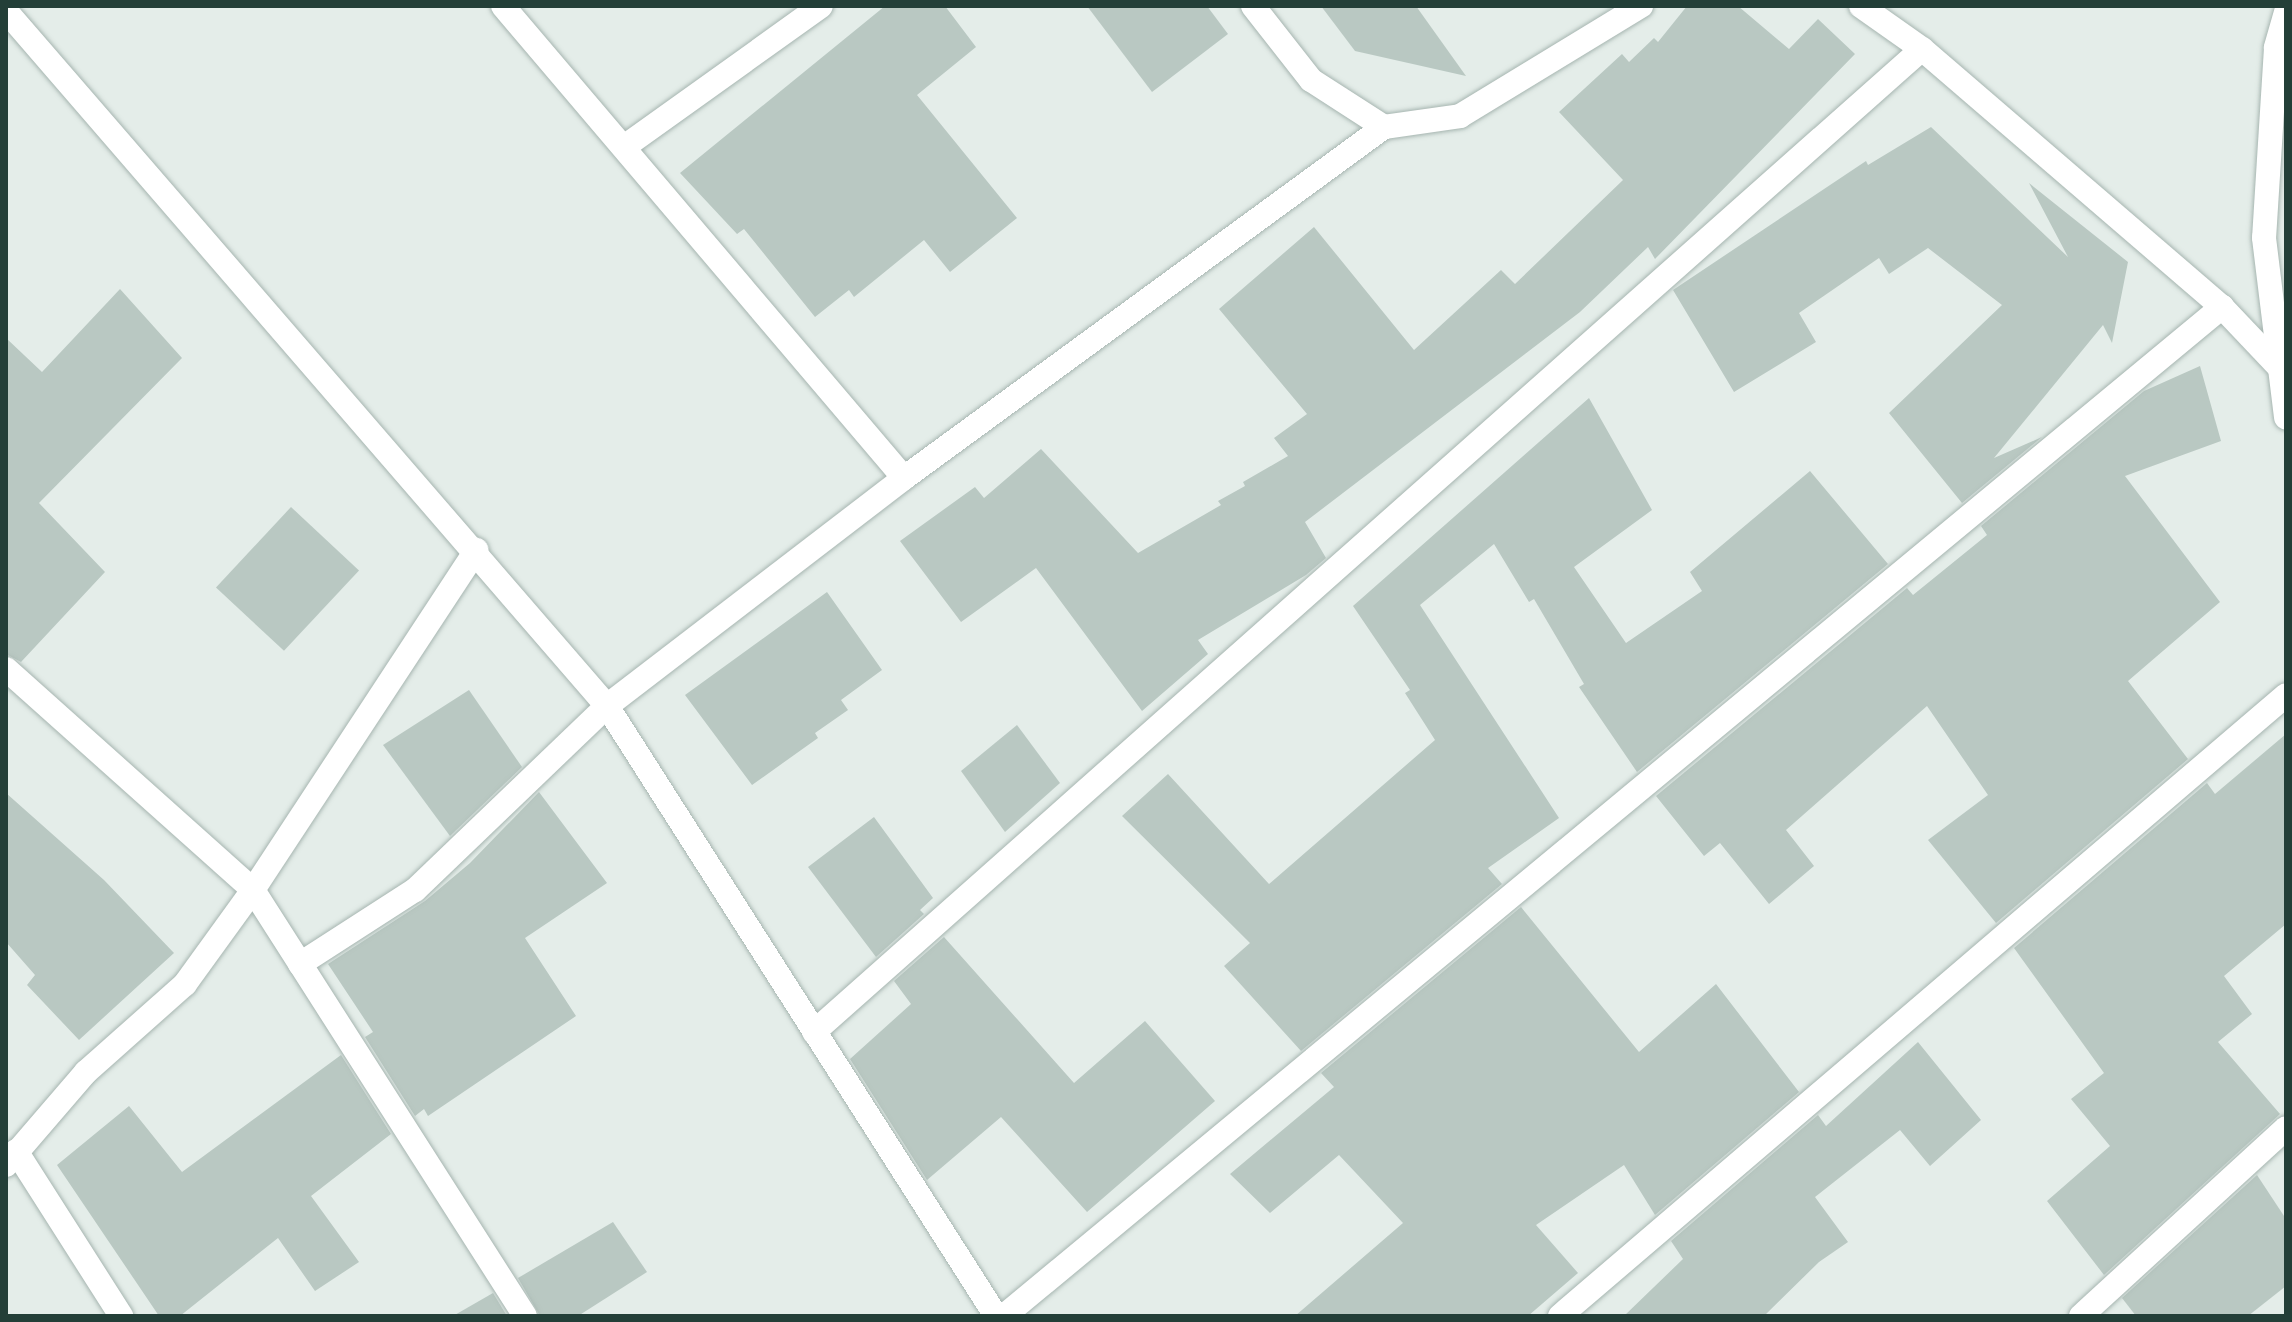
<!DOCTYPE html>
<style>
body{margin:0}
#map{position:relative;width:2292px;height:1322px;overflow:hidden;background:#e4ede9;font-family:"Nunito Sans",sans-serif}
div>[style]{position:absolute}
.building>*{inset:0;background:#b9c8c2;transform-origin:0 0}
.roads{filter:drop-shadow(0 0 2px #a6b5b0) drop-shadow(0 0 2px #a6b5b0)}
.minor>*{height:24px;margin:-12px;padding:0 12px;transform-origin:12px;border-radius:12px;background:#fff}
span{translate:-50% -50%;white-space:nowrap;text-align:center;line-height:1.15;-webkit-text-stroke:6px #f4faf7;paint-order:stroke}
.frame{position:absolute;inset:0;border:8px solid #233f38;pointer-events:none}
</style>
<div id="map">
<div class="building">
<div style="clip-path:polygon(885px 6px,945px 6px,976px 47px,917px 95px,1017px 218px,950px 272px,924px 240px,854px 297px,849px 290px,815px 317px,744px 229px,737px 234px,680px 173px)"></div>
<div style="clip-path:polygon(1087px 6px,1207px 6px,1228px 34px,1152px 92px)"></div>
<div style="clip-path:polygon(1321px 6px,1416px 6px,1466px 76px,1355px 51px)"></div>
<div style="clip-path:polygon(1687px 6px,1738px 6px,1789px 49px,1818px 19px,1855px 54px,1655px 259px,1648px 247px,1580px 312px,1305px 522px,1326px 558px,1306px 575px,1198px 640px,1208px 654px,1142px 711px,1036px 568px,961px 622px,900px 541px,975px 487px,984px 498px,1041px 449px,1138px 553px,1221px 505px,1218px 501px,1245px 486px,1243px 482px,1288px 456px,1274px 438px,1307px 414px,1219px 309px,1314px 227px,1414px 350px,1501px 270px,1515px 284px,1623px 180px,1559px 112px,1622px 54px,1629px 62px,1654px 38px,1658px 42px)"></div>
<div style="clip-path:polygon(1931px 127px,2068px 257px,2029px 183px,2128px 262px,2112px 343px,2103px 325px,1994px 458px,2042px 437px,1962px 503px,1889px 413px,2002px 305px,1928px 248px,1889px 274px,1879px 258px,1799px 313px,1816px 342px,1734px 392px,1673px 290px,1866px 161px,1868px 165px)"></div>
<div style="clip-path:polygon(120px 289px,182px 358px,39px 503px,105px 572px,21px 662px,6px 654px,6px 338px,42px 372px)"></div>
<div style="clip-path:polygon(2200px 366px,2221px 441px,2125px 476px,2220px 602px,2128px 681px,2188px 759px,1996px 923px,1928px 840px,1988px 795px,1927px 706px,1786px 830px,1814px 866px,1769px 904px,1720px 843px,1704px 856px,1656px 796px,1907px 588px,1913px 595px,1987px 535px,1981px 526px,2144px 391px)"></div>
<div style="clip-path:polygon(1589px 398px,1652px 510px,1574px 567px,1626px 643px,1702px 591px,1690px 572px,1810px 471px,1888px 564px,1637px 772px,1579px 687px,1584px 684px,1534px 599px,1529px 602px,1494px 544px,1420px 605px,1559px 818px,1488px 868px,1502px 884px,1301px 1051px,1224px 966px,1250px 943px,1122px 816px,1168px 774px,1269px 884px,1435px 740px,1405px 693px,1410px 690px,1353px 606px)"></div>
<div style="left:291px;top:507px;width:93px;height:110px;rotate:43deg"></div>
<div style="clip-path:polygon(827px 592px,882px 670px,841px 700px,848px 710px,815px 733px,818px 738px,752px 785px,685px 695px)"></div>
<div style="clip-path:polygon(469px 690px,522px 767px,450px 836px,383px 745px)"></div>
<div style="clip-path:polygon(1017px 725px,1060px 783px,1005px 832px,961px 771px)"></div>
<div style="clip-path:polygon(2286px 734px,2286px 924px,2224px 976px,2252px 1014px,2218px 1042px,2280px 1114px,2104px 1275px,2047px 1201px,2110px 1146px,2071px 1099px,2104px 1073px,2014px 948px,2207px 783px,2215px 794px)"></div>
<div style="clip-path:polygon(539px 792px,607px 883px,525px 938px,576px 1016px,428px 1116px,424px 1109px,415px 1116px,365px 1037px,373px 1032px,328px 964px,425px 901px,470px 863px)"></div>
<div style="clip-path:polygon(6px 793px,104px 880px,174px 953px,79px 1040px,27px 985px,35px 975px,6px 942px)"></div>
<div style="clip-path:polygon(874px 817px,933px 898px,920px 910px,924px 914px,876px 957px,808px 867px)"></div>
<div style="clip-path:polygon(1521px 907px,1639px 1052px,1716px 984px,1799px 1092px,1655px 1215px,1624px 1165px,1536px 1225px,1578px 1273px,1528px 1316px,1295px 1316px,1403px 1223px,1339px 1155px,1270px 1213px,1230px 1174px,1334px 1087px,1321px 1073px)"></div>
<div style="clip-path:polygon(944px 937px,1074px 1083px,1145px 1021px,1215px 1101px,1087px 1212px,1001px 1117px,927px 1180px,850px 1059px,911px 1004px,894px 981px)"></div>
<div style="clip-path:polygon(1918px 1042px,1981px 1120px,1930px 1166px,1900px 1130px,1815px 1197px,1848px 1242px,1819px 1262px,1764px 1316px,1624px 1316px,1683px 1259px,1671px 1241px,1818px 1115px,1826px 1126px)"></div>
<div style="clip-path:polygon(341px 1055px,391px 1134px,311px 1196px,359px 1262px,315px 1291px,278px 1238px,180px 1316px,159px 1316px,57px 1165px,129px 1106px,182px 1172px)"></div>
<div style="clip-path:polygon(2257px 1175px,2286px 1219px,2286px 1286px,2248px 1316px,2136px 1316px,2122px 1298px)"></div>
<div style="clip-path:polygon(613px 1222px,647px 1272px,578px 1316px,540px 1316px,518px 1278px)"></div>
<div style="clip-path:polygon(493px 1293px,507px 1316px,453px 1316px)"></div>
</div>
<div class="roads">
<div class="minor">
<div style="left:503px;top:6px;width:619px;rotate:49.65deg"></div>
<div style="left:904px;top:478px;width:595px;rotate:-36.18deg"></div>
<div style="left:1253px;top:6px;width:94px;rotate:51.9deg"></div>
<div style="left:1311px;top:80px;width:87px;rotate:32.8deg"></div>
<div style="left:1384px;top:127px;width:77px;rotate:-8.2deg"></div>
<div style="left:1460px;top:116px;width:212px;rotate:-31.3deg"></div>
<div style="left:1861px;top:6px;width:75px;rotate:35.2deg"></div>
<div style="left:1922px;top:49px;width:396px;rotate:40.7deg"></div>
<div style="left:2222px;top:307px;width:81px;rotate:46.5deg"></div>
<div style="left:6px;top:11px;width:919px;rotate:49.15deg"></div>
<div style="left:607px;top:706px;width:723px;rotate:57.47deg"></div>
<div style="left:2286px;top:12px;width:37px;rotate:106deg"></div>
<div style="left:2276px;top:48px;width:190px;rotate:93.6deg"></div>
<div style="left:2264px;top:238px;width:181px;rotate:83deg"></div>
<div style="left:624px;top:147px;width:242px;rotate:-35.6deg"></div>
<div style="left:6px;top:669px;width:331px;rotate:41.8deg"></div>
<div style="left:253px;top:890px;width:505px;rotate:57.44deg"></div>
<div style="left:300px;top:964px;width:137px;rotate:-32.8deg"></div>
<div style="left:415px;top:890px;width:266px;rotate:-43.8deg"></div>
<div style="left:607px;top:706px;width:374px;rotate:-37.5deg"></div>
<div style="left:814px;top:1032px;width:1481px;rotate:-41.58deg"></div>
<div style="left:16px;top:1151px;width:196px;rotate:57.5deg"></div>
<div style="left:6px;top:1165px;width:123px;rotate:-49.3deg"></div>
<div style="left:86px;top:1072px;width:132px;rotate:-41.6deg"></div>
<div style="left:185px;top:984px;width:116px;rotate:-54.1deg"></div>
<div style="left:253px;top:890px;width:407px;rotate:-56.7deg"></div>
<div style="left:1004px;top:1316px;width:1582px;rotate:-39.64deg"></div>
<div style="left:1560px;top:1316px;width:955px;rotate:-40.54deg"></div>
<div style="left:2081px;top:1316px;width:278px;rotate:-42.5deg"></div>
</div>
</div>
<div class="frame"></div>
</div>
